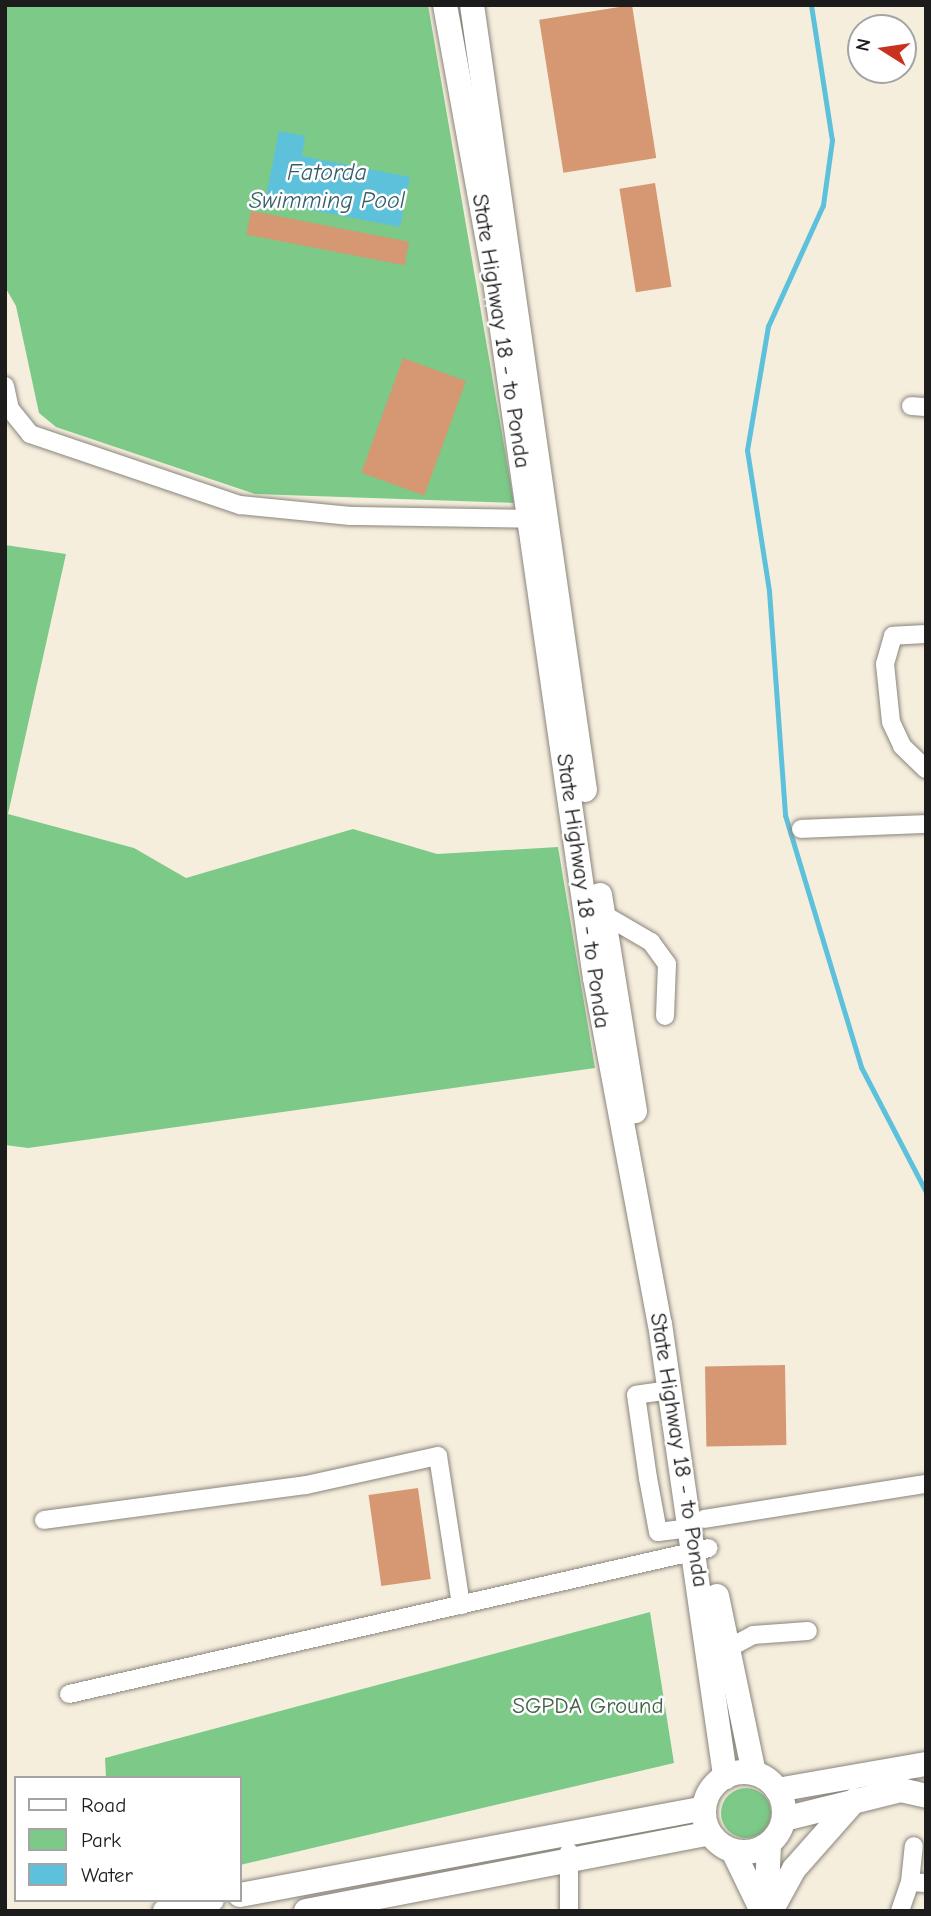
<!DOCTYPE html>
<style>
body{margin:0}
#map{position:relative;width:931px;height:1916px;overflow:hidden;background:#f6eedd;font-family:"Comic Neue",sans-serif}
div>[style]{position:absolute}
.green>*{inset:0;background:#7cc988}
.round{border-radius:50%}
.water>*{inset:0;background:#5dc1db}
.stream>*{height:5px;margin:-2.5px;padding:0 2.5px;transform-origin:2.5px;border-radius:2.5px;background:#5dc1db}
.building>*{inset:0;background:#d59872;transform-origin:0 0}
.roads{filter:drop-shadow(0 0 2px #89857c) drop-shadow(0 0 2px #89857c)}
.minor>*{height:18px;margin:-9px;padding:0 9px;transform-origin:9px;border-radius:9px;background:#fff}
.secondary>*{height:24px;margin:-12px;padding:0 12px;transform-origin:12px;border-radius:12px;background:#fff}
.secondary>.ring{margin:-12px;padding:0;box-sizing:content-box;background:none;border:24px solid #fff;border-radius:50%}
span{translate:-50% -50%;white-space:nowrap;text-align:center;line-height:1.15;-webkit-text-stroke:5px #fff;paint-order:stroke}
.street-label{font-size:23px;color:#1c1c1c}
.park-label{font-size:23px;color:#426147}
.water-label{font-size:24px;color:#365e68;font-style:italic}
.frame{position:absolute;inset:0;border:7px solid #1c1c1c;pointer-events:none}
.legend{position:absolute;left:14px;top:1776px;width:228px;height:126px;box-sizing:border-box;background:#fff;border:2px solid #a4a4a4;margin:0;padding:9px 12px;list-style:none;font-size:21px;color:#1c1c1c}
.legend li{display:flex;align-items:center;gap:14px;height:35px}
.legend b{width:35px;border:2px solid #a4a4a4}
.north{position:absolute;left:847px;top:14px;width:70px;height:70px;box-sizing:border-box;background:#fff;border:2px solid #a4a4a4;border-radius:50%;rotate:282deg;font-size:19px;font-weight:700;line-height:28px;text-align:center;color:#1c1c1c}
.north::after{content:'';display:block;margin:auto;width:24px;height:32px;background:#c8321e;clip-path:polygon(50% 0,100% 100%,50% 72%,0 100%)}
</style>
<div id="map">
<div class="green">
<div style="clip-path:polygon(5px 5px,428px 5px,514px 503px,255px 494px,56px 427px,39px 413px,16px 306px,5px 287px)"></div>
<div style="clip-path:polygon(5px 545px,66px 554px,8px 814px,134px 848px,186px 878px,353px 829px,437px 854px,558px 847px,595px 1068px,28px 1148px,5px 1145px)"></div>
<div style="clip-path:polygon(650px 1612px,674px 1763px,240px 1865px,240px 1778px,106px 1778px,105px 1758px)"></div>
<div class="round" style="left:721px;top:1788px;width:50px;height:50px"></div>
</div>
<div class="water">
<div style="clip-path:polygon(279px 131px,305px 136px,302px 156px,410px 177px,400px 227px,265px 201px)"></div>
</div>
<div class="stream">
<div style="left:811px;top:5px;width:137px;rotate:81.2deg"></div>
<div style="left:832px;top:140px;width:66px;rotate:97.9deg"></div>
<div style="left:823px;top:205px;width:133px;rotate:114.4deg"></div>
<div style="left:768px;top:326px;width:126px;rotate:99.6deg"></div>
<div style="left:747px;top:450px;width:143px;rotate:81.1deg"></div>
<div style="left:769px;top:591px;width:225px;rotate:85.9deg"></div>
<div style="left:785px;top:815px;width:263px;rotate:73.2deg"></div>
<div style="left:861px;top:1067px;width:141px;rotate:62.5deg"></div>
</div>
<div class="building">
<div style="left:632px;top:5px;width:155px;height:94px;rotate:81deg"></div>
<div style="left:655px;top:183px;width:105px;height:36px;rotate:81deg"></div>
<div style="left:251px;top:211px;width:161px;height:24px;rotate:11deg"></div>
<div style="left:403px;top:358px;width:67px;height:122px;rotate:20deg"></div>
<div style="left:785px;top:1365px;width:80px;height:80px;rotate:89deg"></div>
<div style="left:418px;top:1488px;width:92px;height:50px;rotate:82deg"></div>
</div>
<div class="roads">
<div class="minor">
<div style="left:5px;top:386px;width:24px;rotate:78deg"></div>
<div style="left:10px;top:409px;width:32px;rotate:51deg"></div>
<div style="left:30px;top:434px;width:222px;rotate:18.7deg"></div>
<div style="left:240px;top:505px;width:111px;rotate:5.7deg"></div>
<div style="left:350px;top:516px;width:190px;rotate:0.9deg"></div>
<div style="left:911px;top:406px;width:15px;rotate:4deg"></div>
<div style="left:926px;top:634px;width:33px;rotate:177deg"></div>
<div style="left:893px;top:636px;width:29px;rotate:106deg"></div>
<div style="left:885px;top:664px;width:58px;rotate:84.1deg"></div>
<div style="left:891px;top:722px;width:26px;rotate:65deg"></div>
<div style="left:902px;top:746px;width:33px;rotate:44deg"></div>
<div style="left:801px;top:829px;width:125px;rotate:-2.3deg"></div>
<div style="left:603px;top:914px;width:56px;rotate:30.3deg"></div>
<div style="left:651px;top:942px;width:27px;rotate:54deg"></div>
<div style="left:667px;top:964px;width:52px;rotate:92.2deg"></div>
<div style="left:670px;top:1390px;width:34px;rotate:172deg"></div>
<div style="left:636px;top:1395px;width:84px;rotate:81.8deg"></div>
<div style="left:648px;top:1478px;width:55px;rotate:79.5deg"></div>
<div style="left:658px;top:1532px;width:33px;rotate:-7deg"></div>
<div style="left:704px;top:1519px;width:225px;rotate:-9deg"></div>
<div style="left:44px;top:1520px;width:264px;rotate:-7.6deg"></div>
<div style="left:306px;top:1485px;width:135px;rotate:-12.4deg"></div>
<div style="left:438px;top:1456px;width:151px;rotate:81.2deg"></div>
<div style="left:727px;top:1649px;width:30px;rotate:-28deg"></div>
<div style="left:753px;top:1635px;width:55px;rotate:-4.2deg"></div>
<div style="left:69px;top:1694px;width:656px;rotate:-12.85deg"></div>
<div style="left:569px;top:1852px;width:59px;rotate:90deg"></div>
<div style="left:910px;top:1882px;width:36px;rotate:-84deg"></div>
<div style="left:900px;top:1911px;width:31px;rotate:-71deg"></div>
<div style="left:910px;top:1882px;width:16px;rotate:4deg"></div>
</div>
<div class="secondary">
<div style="left:445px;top:5px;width:280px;rotate:79.7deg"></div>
<div style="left:495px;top:281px;width:704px;rotate:81.84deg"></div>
<div style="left:595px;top:978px;width:352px;rotate:79.4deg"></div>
<div style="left:660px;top:1324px;width:458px;rotate:81.8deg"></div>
<div style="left:472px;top:5px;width:793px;rotate:81.81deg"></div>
<div style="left:600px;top:895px;width:219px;rotate:80.8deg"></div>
<div style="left:717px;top:1596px;width:181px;rotate:78.2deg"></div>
<div class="ring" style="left:704px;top:1772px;width:56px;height:56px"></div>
<div style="left:777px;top:1790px;width:151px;rotate:-9.9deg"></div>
<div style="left:784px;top:1819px;width:121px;rotate:-13.9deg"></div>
<div style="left:901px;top:1790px;width:26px;rotate:13deg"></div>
<div style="left:733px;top:1851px;width:67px;rotate:64.2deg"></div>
<div style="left:240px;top:1895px;width:472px;rotate:-10.6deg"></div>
<div style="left:165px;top:1911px;width:48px;rotate:-13.2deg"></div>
<div style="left:306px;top:1911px;width:411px;rotate:-10.9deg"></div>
<div style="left:766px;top:1911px;width:67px;rotate:-87.4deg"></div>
<div style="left:771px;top:1911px;width:48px;rotate:-61.3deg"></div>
<div style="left:794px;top:1869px;width:92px;rotate:-48.5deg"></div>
</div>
</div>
<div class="street-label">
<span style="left:501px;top:331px;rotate:81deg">State Highway 18 - to Ponda</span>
<span style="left:583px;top:891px;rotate:82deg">State Highway 18 - to Ponda</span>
<span style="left:679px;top:1450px;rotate:81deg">State Highway 18 - to Ponda</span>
</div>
<div class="park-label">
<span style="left:588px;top:1706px">SGPDA Ground</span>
</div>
<div class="water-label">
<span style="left:327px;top:187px">Fatorda<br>Swimming Pool</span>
</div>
<div class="frame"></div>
<ul class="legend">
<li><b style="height:9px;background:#fff"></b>Road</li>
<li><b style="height:19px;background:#7cc988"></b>Park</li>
<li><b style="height:19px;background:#5dc1db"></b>Water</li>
</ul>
<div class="north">N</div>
</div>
